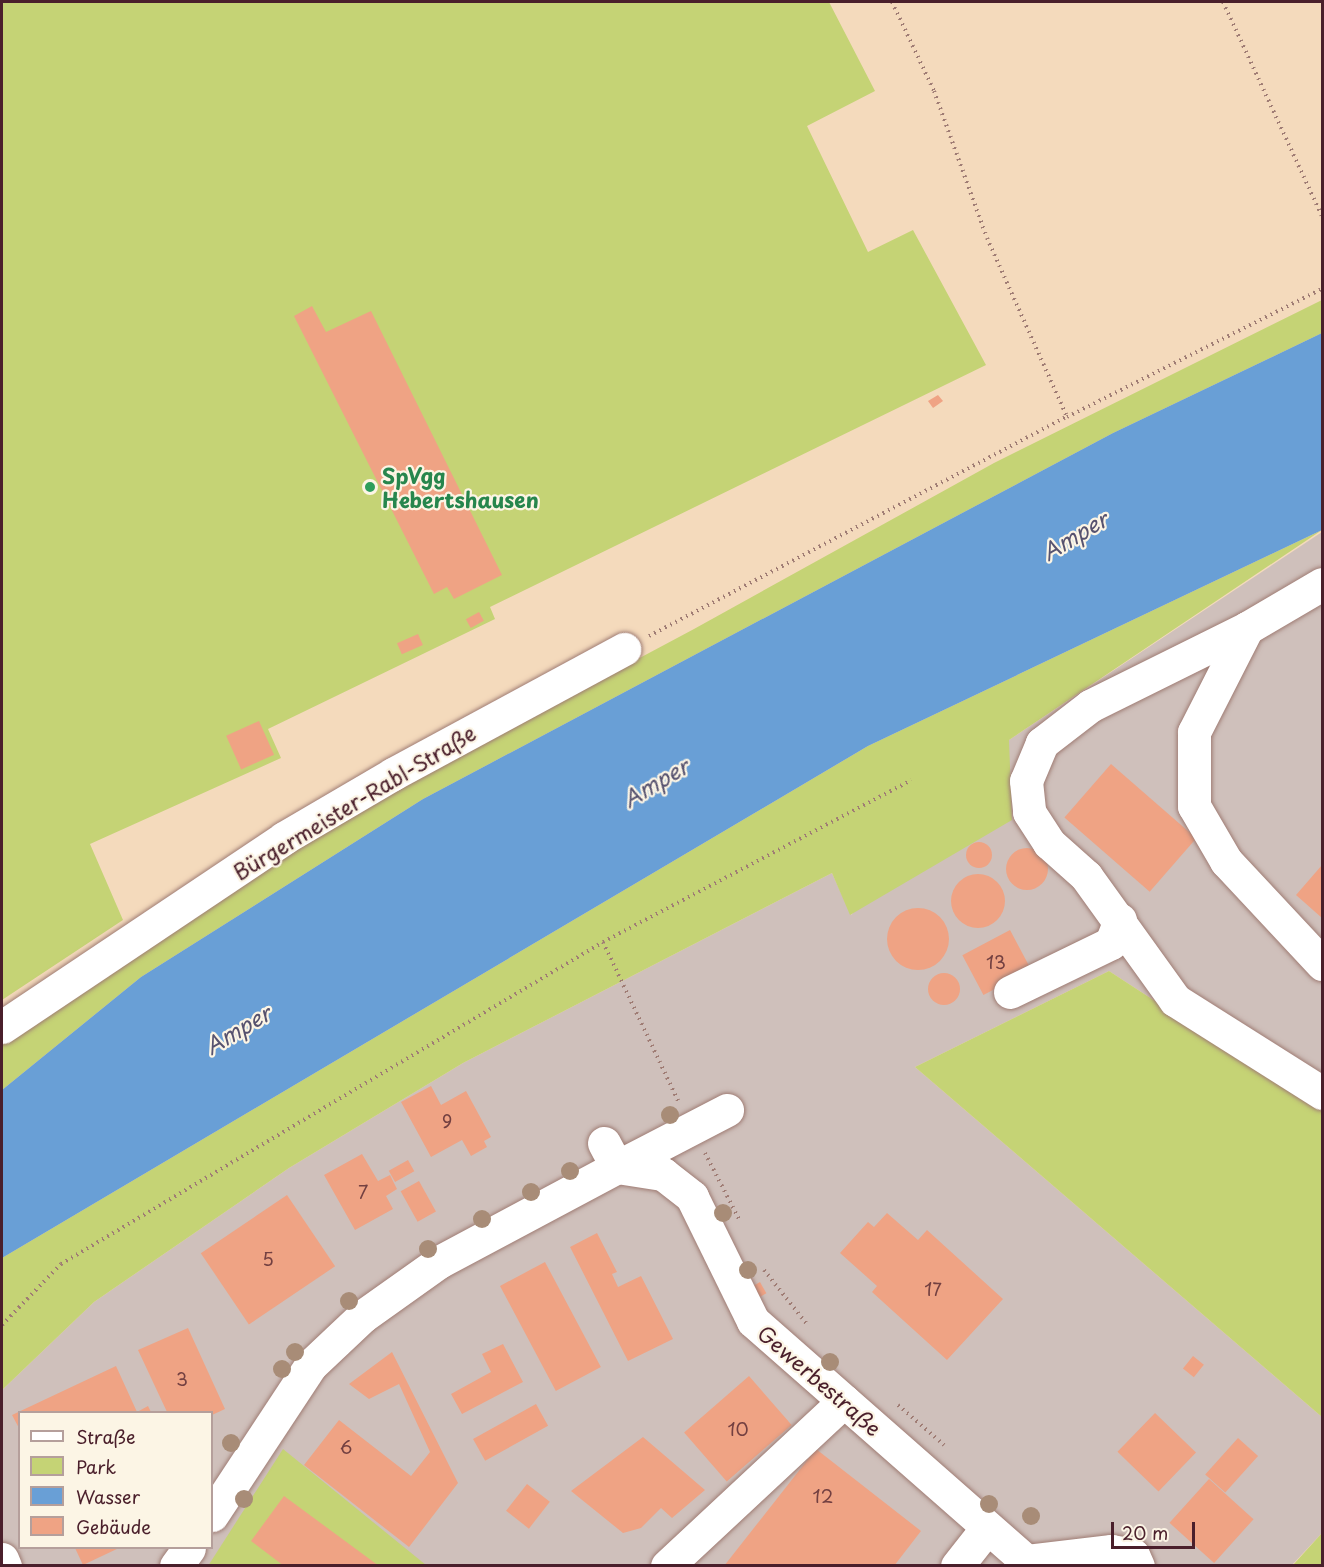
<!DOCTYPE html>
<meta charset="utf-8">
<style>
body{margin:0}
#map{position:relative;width:1324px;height:1567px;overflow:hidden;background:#f4dabc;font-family:"Playpen Sans",sans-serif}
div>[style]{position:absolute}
.industrial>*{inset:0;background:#cfc0bb}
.green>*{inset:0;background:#c5d375}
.water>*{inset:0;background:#699fd6}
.building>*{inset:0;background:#efa384;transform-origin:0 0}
.round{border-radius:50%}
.path>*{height:4px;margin-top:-2px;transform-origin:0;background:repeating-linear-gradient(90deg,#9f7c74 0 1.5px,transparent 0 6px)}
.roads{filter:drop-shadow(0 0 2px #9f7c74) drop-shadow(0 0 2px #9f7c74)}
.minor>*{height:33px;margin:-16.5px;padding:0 16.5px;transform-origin:16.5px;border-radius:16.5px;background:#fff}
.trees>*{width:18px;height:18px;margin:-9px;border-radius:50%;background:#a88c77}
.dots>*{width:16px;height:16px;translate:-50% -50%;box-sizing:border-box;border:3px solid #fcf5e5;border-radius:50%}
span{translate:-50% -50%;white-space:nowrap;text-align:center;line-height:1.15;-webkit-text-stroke:4.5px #fcf5e5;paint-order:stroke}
.number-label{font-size:18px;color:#734041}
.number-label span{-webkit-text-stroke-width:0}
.leisure-label{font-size:21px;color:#27864d;font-weight:700}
.left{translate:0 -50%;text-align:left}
.street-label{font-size:21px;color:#4a1f2b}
.water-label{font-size:22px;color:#56526f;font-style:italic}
.frame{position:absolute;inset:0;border:3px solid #4a1f2b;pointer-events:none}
.legend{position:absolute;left:18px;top:1411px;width:195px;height:138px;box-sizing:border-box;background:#fcf5e5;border:2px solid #b59f9b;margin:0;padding:8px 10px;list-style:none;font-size:18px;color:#4a1f2b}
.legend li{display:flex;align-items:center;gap:12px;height:30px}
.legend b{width:30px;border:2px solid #b59f9b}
.scale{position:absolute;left:1111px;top:1522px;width:84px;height:27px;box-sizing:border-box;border:3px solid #4a1f2b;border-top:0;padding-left:8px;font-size:18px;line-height:21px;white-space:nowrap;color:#4a1f2b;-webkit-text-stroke:4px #fcf5e5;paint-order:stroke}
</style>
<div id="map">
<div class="industrial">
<div style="clip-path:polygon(evenodd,1322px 532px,1322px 1110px,1109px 971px,915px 1067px,1322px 1417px,1322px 1533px,1292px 1565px,2px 1566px,2px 1390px,94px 1302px,289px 1168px,463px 1063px,832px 873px,851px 915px,1009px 740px,1322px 532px,20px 1412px,212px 1412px,212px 1548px,20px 1548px,20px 1412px)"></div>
</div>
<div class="green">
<div style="clip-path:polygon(2px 2px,829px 2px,875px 91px,807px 126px,868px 252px,913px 230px,986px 365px,490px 607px,495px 619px,268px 729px,281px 758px,90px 844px,123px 920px,2px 1000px)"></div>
<div style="clip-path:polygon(1322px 300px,1322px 333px,1113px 433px,423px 799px,141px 977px,2px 1090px,2px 1042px,270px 855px,694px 629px,994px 463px)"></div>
<div style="clip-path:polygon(1322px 530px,1009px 740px,1012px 820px,850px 915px,832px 873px,463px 1063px,289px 1168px,94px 1302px,2px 1390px,2px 1258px,868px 746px)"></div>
<div style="clip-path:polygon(1109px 971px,1322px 1110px,1322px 1417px,915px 1067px)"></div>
<div style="clip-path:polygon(283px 1449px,426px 1565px,208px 1566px)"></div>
<div style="clip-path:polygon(1322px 1533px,1322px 1565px,1293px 1565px)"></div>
</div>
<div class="water">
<div style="clip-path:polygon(1322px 333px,1322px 530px,868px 746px,2px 1258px,2px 1090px,141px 977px,423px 799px,1113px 433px)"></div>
</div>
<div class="building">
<div style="clip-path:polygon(312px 306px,326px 332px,371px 311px,502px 575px,454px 599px,447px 587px,434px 594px,294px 316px)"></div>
<div style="clip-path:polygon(938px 395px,943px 401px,933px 408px,928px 401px)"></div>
<div style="left:479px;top:612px;width:10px;height:15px;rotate:61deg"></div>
<div style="left:418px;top:634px;width:12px;height:23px;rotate:66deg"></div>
<div style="left:259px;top:721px;width:37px;height:36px;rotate:66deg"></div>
<div style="left:1111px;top:764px;width:113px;height:71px;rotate:41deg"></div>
<div class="round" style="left:966px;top:842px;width:26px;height:26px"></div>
<div class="round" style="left:1006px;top:848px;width:42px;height:42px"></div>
<div style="clip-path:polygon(1322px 865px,1322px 918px,1296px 895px)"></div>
<div class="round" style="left:951px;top:874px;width:54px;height:54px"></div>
<div class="round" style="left:887px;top:908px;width:62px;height:62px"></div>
<div style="left:1010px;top:930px;width:45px;height:54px;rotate:62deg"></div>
<div class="round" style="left:928px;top:973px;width:32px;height:32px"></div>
<div style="clip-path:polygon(431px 1086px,441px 1105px,466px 1091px,491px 1137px,484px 1141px,487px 1147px,471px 1156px,462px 1140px,431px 1157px,401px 1102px)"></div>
<div style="clip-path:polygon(362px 1154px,378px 1181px,390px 1175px,397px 1189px,386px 1196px,393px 1209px,355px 1230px,324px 1175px)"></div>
<div style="left:408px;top:1160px;width:13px;height:22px;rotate:61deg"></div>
<div style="left:419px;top:1181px;width:35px;height:21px;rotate:61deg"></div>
<div style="left:287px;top:1195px;width:86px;height:104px;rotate:56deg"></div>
<div style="clip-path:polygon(887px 1213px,918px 1240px,927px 1230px,1003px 1299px,947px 1360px,872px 1292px,877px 1286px,840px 1253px,868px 1222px,874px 1227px)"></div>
<div style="clip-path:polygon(597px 1233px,617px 1272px,612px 1274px,618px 1287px,641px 1276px,673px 1339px,628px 1361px,570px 1247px)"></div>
<div style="left:545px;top:1262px;width:119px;height:51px;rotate:62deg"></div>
<div style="left:760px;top:1282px;width:13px;height:8px;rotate:61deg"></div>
<div style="clip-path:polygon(188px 1328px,225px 1409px,212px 1415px,167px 1412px,138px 1350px)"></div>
<div style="clip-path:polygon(503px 1344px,523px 1382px,462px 1414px,451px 1394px,491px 1372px,482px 1354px)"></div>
<div style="clip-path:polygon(392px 1352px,458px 1483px,409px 1547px,304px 1465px,339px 1420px,411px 1476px,430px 1452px,399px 1384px,369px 1399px,349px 1384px)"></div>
<div style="left:1193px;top:1356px;width:14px;height:16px;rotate:39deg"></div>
<div style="clip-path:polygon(116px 1366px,137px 1412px,148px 1406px,151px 1412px,20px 1412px,20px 1430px,12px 1415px)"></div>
<div style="left:749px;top:1376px;width:65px;height:86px;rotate:49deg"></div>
<div style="left:536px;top:1404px;width:25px;height:72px;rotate:61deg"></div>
<div style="left:1155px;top:1413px;width:57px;height:54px;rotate:44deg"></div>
<div style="clip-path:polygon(643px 1437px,705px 1490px,672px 1518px,661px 1508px,641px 1528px,623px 1533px,571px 1491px)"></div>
<div style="left:1238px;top:1438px;width:27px;height:49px;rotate:42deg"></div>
<div style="clip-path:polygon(816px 1449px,921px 1531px,894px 1566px,724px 1566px)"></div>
<div style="left:1209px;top:1479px;width:60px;height:59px;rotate:42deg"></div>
<div style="left:527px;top:1484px;width:29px;height:34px;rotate:38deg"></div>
<div style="clip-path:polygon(284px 1496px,379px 1566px,284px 1566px,251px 1541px)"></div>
<div style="clip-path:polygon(75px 1548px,119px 1548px,83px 1565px)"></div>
</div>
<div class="path">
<div style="left:892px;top:2px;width:98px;rotate:64.7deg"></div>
<div style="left:934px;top:91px;width:156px;rotate:70.2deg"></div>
<div style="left:987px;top:238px;width:196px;rotate:65.9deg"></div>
<div style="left:1223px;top:2px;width:236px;rotate:65.2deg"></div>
<div style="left:649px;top:636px;width:472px;rotate:-27.7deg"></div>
<div style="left:1067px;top:417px;width:285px;rotate:-26.7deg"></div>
<div style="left:603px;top:942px;width:176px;rotate:64.7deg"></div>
<div style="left:705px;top:1153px;width:76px;rotate:62.8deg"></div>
<div style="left:764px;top:1270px;width:68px;rotate:51.6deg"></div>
<div style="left:2px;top:1325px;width:85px;rotate:-46deg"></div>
<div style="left:61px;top:1264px;width:630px;rotate:-30.71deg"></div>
<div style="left:603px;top:942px;width:348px;rotate:-27.7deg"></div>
<div style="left:898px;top:1405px;width:61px;rotate:41deg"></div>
</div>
<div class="roads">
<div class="minor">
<div style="left:1322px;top:584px;width:87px;rotate:149.6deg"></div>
<div style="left:1247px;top:628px;width:117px;rotate:117deg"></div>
<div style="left:1194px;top:732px;width:74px;rotate:90deg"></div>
<div style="left:1194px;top:806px;width:64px;rotate:59.8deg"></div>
<div style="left:1226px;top:861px;width:141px;rotate:47deg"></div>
<div style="left:1247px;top:628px;width:175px;rotate:153.6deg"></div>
<div style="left:1090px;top:706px;width:61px;rotate:142.4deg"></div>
<div style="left:1042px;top:743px;width:41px;rotate:112.8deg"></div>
<div style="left:1026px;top:781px;width:31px;rotate:84deg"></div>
<div style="left:1029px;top:812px;width:37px;rotate:57deg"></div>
<div style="left:1049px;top:843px;width:50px;rotate:41.7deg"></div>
<div style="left:1086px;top:876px;width:153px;rotate:54.3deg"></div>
<div style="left:1175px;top:1000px;width:174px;rotate:32.3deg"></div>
<div style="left:1010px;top:992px;width:112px;rotate:-25.9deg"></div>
<div style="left:1111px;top:943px;width:25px;rotate:-69deg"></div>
<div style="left:2px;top:1027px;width:339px;rotate:-33.8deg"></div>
<div style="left:284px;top:838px;width:126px;rotate:-30.4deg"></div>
<div style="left:393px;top:774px;width:263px;rotate:-28.4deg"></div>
<div style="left:604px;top:1143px;width:27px;rotate:62deg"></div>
<div style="left:617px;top:1167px;width:124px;rotate:-27.4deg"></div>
<div style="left:212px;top:1515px;width:180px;rotate:-56.6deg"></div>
<div style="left:311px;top:1365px;width:71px;rotate:-43.3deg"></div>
<div style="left:363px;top:1316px;width:93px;rotate:-35.4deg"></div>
<div style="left:439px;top:1262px;width:202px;rotate:-28.1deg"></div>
<div style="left:617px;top:1167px;width:47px;rotate:8.7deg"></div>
<div style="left:663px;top:1174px;width:37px;rotate:38deg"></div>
<div style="left:692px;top:1197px;width:138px;rotate:63.8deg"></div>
<div style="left:753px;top:1321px;width:371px;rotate:41.3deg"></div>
<div style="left:2px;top:1559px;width:8px;rotate:67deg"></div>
<div style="left:1027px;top:1561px;width:85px;rotate:-6.8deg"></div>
<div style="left:1111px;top:1551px;width:22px;rotate:10deg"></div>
<div style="left:1133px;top:1555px;width:12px;rotate:66deg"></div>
<div style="left:176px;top:1566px;width:22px;rotate:-54deg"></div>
<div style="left:667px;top:1566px;width:242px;rotate:-43deg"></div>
<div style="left:957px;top:1566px;width:48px;rotate:-51.7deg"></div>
</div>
</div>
<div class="trees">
<div style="left:670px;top:1115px"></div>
<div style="left:570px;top:1171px"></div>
<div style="left:531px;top:1192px"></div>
<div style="left:723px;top:1213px"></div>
<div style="left:482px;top:1219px"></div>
<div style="left:428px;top:1249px"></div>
<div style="left:748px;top:1270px"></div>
<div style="left:349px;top:1301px"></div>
<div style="left:295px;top:1352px"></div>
<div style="left:830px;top:1362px"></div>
<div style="left:282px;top:1369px"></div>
<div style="left:231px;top:1443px"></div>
<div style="left:244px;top:1499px"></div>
<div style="left:989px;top:1504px"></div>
<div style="left:1031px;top:1516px"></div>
</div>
<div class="dots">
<div style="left:370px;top:487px;background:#2e9e5b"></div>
</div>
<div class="number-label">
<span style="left:996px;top:962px">13</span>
<span style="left:447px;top:1121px">9</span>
<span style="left:363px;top:1192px">7</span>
<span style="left:268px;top:1259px">5</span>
<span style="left:933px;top:1289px">17</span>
<span style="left:182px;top:1379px">3</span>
<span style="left:738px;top:1429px">10</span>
<span style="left:346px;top:1447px">6</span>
<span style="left:823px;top:1496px">12</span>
</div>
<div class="leisure-label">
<span class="left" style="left:382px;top:487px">SpVgg<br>Hebertshausen</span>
</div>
<div class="street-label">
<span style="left:354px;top:802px;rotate:-31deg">Bürgermeister-Rabl-Straße</span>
<span style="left:820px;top:1380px;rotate:41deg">Gewerbestraße</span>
</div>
<div class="water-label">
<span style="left:1074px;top:535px;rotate:-31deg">Amper</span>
<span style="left:655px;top:782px;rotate:-31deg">Amper</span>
<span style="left:237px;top:1029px;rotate:-31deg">Amper</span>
</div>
<div class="frame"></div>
<ul class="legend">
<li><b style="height:8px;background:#fff"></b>Straße</li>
<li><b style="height:16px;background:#c5d375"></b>Park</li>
<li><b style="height:16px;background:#699fd6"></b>Wasser</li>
<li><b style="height:16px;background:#efa384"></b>Gebäude</li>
</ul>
<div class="scale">20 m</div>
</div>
